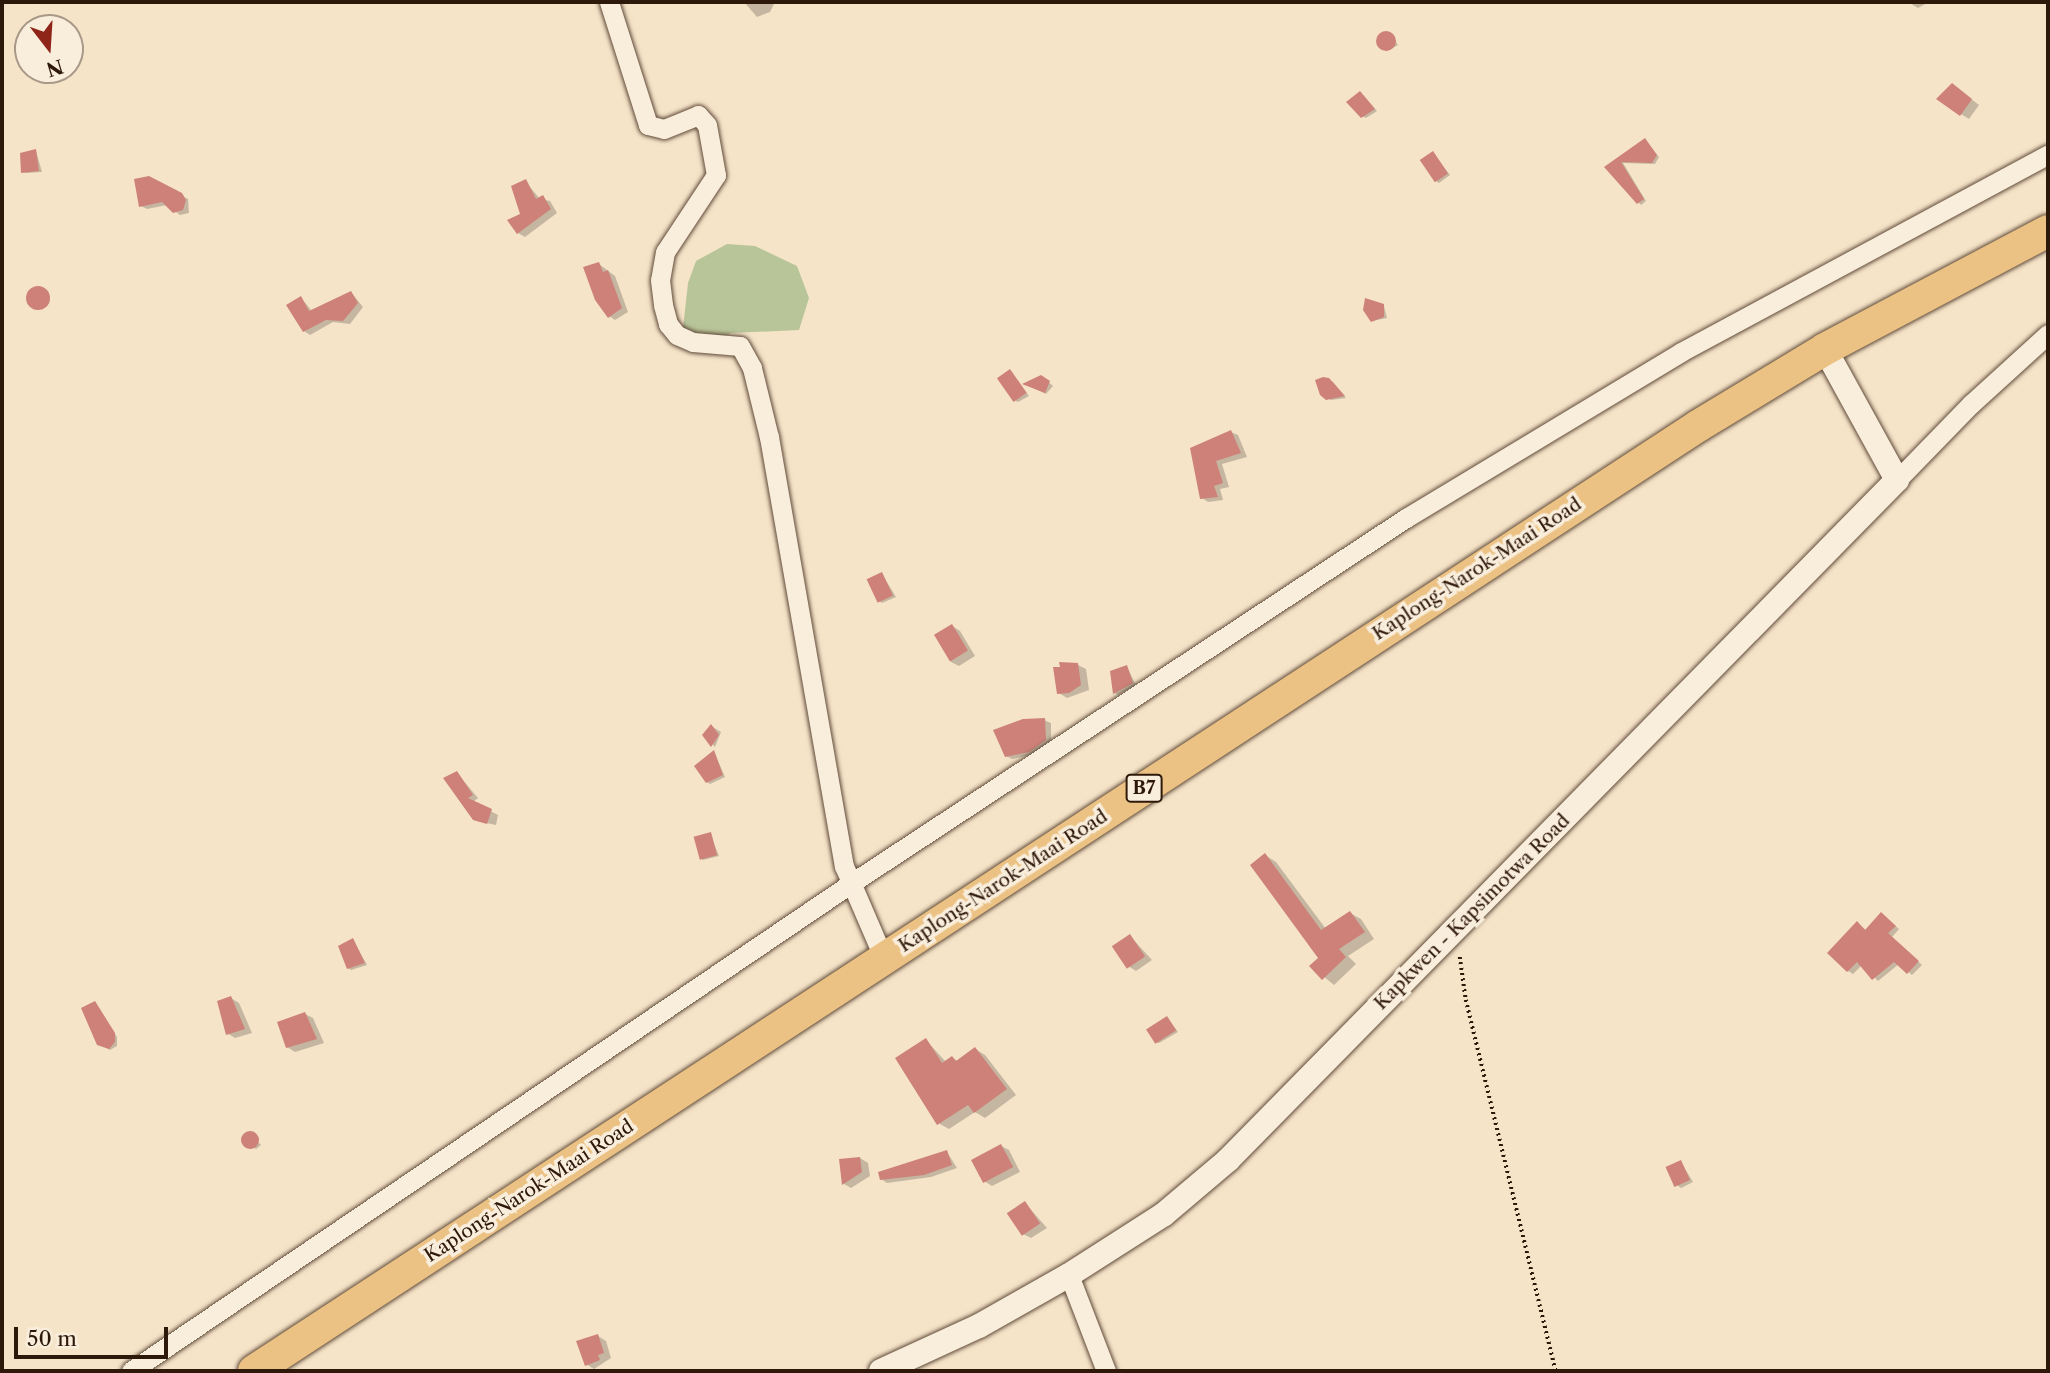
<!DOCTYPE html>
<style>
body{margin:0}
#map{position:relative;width:2050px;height:1373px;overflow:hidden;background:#f6e4c9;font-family:"Libre Caslon Text",serif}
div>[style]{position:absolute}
.green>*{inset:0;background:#b8c599}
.shadow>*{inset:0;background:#0003}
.round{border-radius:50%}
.building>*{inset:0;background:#cd8179;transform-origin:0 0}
.path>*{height:3.5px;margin-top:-1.75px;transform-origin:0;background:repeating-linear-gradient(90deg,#2e1809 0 2px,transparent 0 5.5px)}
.roads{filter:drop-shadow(0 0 2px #604b39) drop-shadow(0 0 2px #604b39)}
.minor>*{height:19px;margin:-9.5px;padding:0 9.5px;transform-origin:9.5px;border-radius:9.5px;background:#f9eddc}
.tertiary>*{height:24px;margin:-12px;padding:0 12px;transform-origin:12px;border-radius:12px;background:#f9eddc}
.trunk>*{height:32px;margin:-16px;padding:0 16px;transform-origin:16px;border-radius:16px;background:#ebc284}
span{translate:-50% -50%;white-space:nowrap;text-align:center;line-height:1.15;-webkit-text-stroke:7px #f9eddc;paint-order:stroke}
.shield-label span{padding:2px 5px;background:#f9eddc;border:2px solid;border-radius:5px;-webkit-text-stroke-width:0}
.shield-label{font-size:18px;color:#2e1809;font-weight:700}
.street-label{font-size:19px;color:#2e1809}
.frame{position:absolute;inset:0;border:4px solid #2e1809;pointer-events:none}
.north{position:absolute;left:14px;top:14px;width:70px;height:70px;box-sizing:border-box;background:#f9eddc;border:2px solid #a89888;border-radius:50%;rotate:163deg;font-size:19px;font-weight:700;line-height:28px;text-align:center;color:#2e1809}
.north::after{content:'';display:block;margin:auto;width:24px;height:32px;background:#8f2418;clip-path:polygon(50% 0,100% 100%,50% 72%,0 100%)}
.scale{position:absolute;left:14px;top:1327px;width:154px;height:32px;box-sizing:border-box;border:4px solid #2e1809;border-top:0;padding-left:9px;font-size:21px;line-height:24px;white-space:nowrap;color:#2e1809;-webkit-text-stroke:5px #f9eddc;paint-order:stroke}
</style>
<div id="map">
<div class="green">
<div style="clip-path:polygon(727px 244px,755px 246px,797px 266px,809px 298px,799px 330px,731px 333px,714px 343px,682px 337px,688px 283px,696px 261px)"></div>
</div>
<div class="shadow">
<div style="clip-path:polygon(744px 2px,773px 2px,774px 4px,770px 12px,757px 17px)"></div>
<div style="clip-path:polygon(1908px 2px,1929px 2px,1918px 8px)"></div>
<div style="clip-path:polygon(1390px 33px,1398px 45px,1387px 51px,1378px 38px)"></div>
<div style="clip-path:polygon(1953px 85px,1979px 105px,1969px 119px,1961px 114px)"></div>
<div style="clip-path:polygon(1363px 95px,1377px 111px,1366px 118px,1362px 116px)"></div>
<div style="clip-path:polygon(1645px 140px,1659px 157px,1655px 164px,1623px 163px,1646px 201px,1641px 205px,1607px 167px)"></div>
<div style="clip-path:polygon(36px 151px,42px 172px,26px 173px,23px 172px)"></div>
<div style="clip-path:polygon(1433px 153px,1450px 175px,1439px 183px,1436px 181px)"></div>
<div style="clip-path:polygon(149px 178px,188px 199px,189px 213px,180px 215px,167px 205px,147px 209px,141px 206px)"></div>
<div style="clip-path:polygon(525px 181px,540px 199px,550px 201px,557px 213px,525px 237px,518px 233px)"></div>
<div style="clip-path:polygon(599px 264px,615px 276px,628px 312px,615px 320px,609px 316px)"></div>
<div class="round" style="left:30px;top:289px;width:20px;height:20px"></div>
<div style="clip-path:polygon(351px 292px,363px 307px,350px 324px,333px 322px,310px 335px,304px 331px,301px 298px,312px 311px)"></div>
<div style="clip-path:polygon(1384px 306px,1387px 318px,1372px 321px)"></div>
<div style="clip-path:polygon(1010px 371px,1029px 396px,1018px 402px,1014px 400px)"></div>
<div style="clip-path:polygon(1045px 379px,1053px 386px,1046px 394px,1026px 384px)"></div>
<div style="clip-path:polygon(1329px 380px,1333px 382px,1346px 398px,1331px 400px,1321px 394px)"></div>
<div style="clip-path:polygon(1231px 432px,1238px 435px,1247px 457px,1222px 464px,1229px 487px,1220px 489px,1223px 500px,1208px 502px,1202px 498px,1192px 449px)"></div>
<div style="clip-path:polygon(882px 574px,896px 597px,882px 603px,879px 601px)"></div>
<div style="clip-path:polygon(952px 626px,960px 631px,975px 656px,959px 666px,951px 662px)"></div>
<div style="clip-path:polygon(1078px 665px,1086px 669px,1089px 690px,1067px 698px,1059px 693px)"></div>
<div style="clip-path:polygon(1127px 667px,1136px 685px,1118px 695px,1115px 693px)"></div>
<div style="clip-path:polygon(1044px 720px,1051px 723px,1051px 744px,1035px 754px,1012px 759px,1006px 756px)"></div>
<div style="clip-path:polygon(711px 726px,721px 732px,715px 747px,704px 735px)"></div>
<div style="clip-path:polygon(714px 752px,725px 777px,710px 784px,707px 782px)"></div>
<div style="clip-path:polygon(457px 773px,478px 798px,473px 802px,498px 815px,496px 825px,477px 821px,446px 779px)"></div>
<div style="clip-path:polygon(710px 834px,719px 856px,703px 860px,700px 858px)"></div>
<div style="clip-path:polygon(1265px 855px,1276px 862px,1326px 929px,1350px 913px,1361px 919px,1374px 939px,1348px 956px,1356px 964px,1334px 985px,1312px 967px,1320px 958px)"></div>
<div style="clip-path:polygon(1882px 914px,1899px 929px,1892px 937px,1922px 965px,1912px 975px,1899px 964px,1878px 981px,1862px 965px,1853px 974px,1848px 971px,1857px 923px,1866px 930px)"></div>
<div style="clip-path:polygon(1130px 936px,1152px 960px,1136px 971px,1128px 966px)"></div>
<div style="clip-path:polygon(353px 940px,367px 965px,351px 970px,348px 968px)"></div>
<div style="clip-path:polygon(231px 998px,239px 1003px,252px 1033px,235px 1038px,227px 1033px)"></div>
<div style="clip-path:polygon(95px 1003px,117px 1037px,117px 1046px,110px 1050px,99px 1044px)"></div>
<div style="clip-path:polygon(305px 1014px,313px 1018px,324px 1043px,295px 1052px,287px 1047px)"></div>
<div style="clip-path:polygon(1167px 1018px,1178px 1032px,1159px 1043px,1155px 1042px)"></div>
<div style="clip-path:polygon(926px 1040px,946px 1062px,952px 1058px,958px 1061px,975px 1049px,985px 1055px,1016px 1095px,985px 1118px,975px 1112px,949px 1129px,938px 1123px)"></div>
<div style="clip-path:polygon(249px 1133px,261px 1145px,256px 1149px,243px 1140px)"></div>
<div style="clip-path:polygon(1001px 1146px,1009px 1150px,1020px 1172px,992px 1186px,984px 1181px)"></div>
<div style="clip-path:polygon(947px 1152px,957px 1168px,931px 1177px,887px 1183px,881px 1179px)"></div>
<div style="clip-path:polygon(860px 1158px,868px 1163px,870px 1176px,851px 1188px,844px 1184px)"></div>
<div style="clip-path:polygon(1681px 1162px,1693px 1182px,1681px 1188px,1678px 1186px)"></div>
<div style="clip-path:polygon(1025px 1203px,1047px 1228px,1031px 1238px,1023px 1234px)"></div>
<div style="clip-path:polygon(598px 1336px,606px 1341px,611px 1358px,594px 1369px,586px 1364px)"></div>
</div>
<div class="building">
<div class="round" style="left:1376px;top:31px;width:20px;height:20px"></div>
<div style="clip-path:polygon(1952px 83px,1972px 99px,1960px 116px,1936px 99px)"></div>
<div style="clip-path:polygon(1360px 91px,1375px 109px,1361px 118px,1346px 102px)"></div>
<div style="clip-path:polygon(1645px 138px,1657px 155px,1652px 163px,1621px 162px,1644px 199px,1637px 204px,1604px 167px)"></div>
<div style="clip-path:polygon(36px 149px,39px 171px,21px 173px,20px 153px)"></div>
<div style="left:1433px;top:151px;width:27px;height:16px;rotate:56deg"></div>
<div style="clip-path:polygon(149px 176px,182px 193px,186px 200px,183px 210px,173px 213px,162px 202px,139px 207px,134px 179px)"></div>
<div style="clip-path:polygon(526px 179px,536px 199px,543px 195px,551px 209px,517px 234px,507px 220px,520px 214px,511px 186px)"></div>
<div style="clip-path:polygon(599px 262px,603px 272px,608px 270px,622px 308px,608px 318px,595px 300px,583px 267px)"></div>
<div class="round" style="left:26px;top:286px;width:24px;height:24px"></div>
<div style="clip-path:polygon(351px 291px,358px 303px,343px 321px,326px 320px,303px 332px,286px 305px,301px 296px,309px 311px)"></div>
<div style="clip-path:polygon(1365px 298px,1384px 304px,1384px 317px,1371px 322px,1363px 310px)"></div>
<div style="left:1010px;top:369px;width:29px;height:16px;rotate:55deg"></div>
<div style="clip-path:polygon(1041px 375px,1050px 381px,1045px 393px,1022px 384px)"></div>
<div style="clip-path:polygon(1323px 377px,1329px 378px,1345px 396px,1326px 400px,1320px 395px,1315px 380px)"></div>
<div style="clip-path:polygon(1231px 430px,1241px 453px,1216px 461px,1223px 483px,1214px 486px,1218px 497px,1200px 499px,1190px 448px)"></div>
<div style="left:882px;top:572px;width:26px;height:17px;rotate:65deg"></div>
<div style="left:952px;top:624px;width:31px;height:21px;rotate:59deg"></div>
<div style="clip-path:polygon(1059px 662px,1078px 663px,1081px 685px,1069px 693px,1057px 694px,1053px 667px,1060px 667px)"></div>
<div style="clip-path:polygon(1127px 665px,1133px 683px,1113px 694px,1110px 671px)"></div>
<div style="clip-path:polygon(1045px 718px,1046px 740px,1029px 752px,1005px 757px,993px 730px,1023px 719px)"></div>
<div style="clip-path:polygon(711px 724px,719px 735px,711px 747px,702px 735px)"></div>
<div style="clip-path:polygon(714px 750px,723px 775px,706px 783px,694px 766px)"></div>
<div style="clip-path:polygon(457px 771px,473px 795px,468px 798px,492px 809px,487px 824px,473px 820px,443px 778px)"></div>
<div style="left:711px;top:832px;width:24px;height:18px;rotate:75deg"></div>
<div style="clip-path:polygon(1265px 853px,1321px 930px,1350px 911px,1365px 932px,1339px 949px,1346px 957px,1322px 980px,1309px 966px,1318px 958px,1250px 865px)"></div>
<div style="clip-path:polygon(1881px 912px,1896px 926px,1888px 933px,1919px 961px,1907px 974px,1894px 962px,1872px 980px,1857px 962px,1847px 972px,1827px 953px,1857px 921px,1865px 930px)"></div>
<div style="left:1130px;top:934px;width:27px;height:22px;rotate:56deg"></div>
<div style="clip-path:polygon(353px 938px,365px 963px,347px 969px,338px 946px)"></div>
<div style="clip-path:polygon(231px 996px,245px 1029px,226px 1035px,217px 1001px)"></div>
<div style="clip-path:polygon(95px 1001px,115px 1033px,115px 1042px,109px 1049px,97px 1045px,81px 1008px)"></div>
<div style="clip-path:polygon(305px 1012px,317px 1039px,286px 1048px,277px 1022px)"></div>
<div style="left:1167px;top:1016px;width:17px;height:25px;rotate:57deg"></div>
<div style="clip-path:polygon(926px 1038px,942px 1063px,952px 1056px,956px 1061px,975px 1047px,1007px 1089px,974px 1113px,968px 1105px,937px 1125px,895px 1058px)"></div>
<div class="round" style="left:241px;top:1131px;width:18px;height:18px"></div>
<div style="left:1001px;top:1144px;width:26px;height:34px;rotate:62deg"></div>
<div style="clip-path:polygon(947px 1150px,952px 1165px,924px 1175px,880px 1180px,878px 1172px)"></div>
<div style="clip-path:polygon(860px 1157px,862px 1172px,842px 1185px,839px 1159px)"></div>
<div style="left:1681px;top:1160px;width:22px;height:17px;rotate:66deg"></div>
<div style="left:1025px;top:1201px;width:27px;height:22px;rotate:56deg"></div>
<div style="clip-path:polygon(598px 1334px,604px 1353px,598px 1355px,600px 1360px,585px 1366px,576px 1341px)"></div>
</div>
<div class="path">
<div style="left:1460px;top:957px;width:43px;rotate:82.1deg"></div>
<div style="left:1466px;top:1000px;width:382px;rotate:76.4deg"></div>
</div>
<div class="roads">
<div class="minor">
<div style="left:609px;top:2px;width:129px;rotate:72.4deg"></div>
<div style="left:648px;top:125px;width:16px;rotate:14deg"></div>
<div style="left:664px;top:129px;width:37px;rotate:-22deg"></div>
<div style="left:698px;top:115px;width:13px;rotate:48deg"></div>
<div style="left:707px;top:125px;width:51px;rotate:79.8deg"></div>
<div style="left:716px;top:175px;width:92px;rotate:123.5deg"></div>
<div style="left:665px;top:252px;width:28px;rotate:100deg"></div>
<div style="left:660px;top:280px;width:25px;rotate:83deg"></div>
<div style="left:663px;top:305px;width:20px;rotate:75deg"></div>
<div style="left:668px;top:324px;width:14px;rotate:51deg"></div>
<div style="left:677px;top:335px;width:17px;rotate:24deg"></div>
<div style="left:693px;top:342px;width:47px;rotate:4.9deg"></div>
<div style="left:740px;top:346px;width:25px;rotate:61deg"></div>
<div style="left:752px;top:368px;width:71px;rotate:76.2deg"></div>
<div style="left:769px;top:437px;width:436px;rotate:80.1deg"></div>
<div style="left:844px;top:866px;width:101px;rotate:66.7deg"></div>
<div style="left:1897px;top:480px;width:106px;rotate:-45.8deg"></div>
<div style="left:1971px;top:404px;width:104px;rotate:-42.3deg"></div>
<div style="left:1069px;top:1275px;width:103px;rotate:68.9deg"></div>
<div style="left:131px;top:1371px;width:868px;rotate:-34.11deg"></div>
<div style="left:850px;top:884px;width:666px;rotate:-33.36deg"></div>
<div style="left:1406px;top:518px;width:321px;rotate:-31.1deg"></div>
<div style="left:1681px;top:352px;width:417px;rotate:-28.3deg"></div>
</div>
<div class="tertiary">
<div style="left:881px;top:1371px;width:108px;rotate:-24.7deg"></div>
<div style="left:979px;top:1326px;width:103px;rotate:-29.5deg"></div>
<div style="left:1069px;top:1275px;width:112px;rotate:-32.6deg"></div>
<div style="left:1163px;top:1215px;width:85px;rotate:-40.2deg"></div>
<div style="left:1228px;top:1160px;width:954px;rotate:-45.47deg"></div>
<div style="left:1897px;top:480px;width:149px;rotate:-118.8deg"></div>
</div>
<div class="trunk">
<div style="left:254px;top:1371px;width:1726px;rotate:-33.2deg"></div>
<div style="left:1698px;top:426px;width:149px;rotate:-31.2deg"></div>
<div style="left:1825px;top:349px;width:252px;rotate:-27.9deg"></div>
</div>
</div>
<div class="shield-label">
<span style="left:1144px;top:788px">B7</span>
</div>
<div class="street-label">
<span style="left:1477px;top:569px;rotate:-33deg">Kaplong-Narok-Maai Road</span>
<span style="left:1003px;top:881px;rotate:-33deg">Kaplong-Narok-Maai Road</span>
<span style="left:1472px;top:912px;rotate:-45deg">Kapkwen - Kapsimotwa Road</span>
<span style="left:529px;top:1191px;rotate:-33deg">Kaplong-Narok-Maai Road</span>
</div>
<div class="frame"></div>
<div class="north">N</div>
<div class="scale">50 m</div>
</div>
